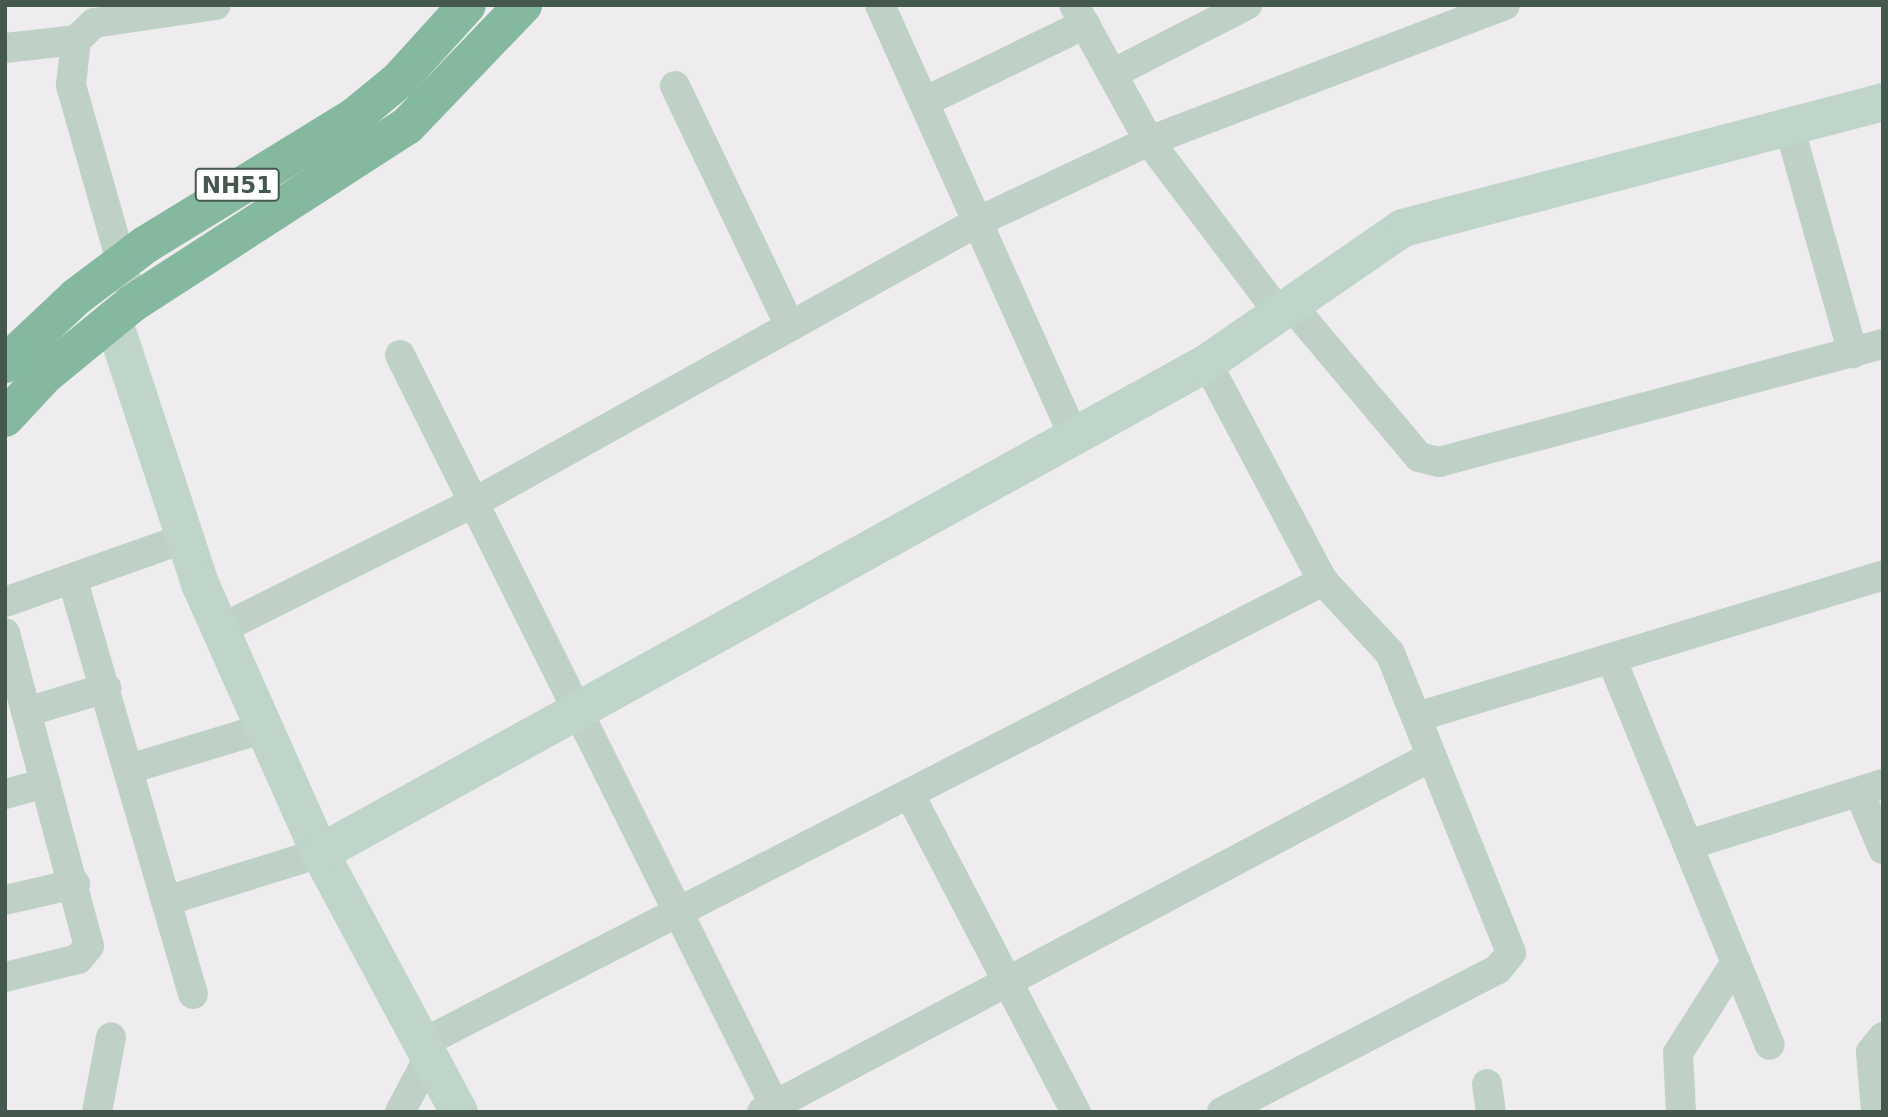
<!DOCTYPE html>
<style>
body{margin:0}
#map{position:relative;width:1888px;height:1117px;overflow:hidden;background:#efecef;font-family:"DejaVu Sans",sans-serif}
div>[style]{position:absolute}
.street>*{height:30px;margin:-15px;padding:0 15px;transform-origin:15px;border-radius:15px;background:#bfd1c7}
.secondary>*{height:38px;margin:-19px;padding:0 19px;transform-origin:19px;border-radius:19px;background:#bfd5ca}
.highway>*{height:38px;margin:-19px;padding:0 19px;transform-origin:19px;border-radius:19px;background:#85b99f}
span{translate:-50% -50%;white-space:nowrap;text-align:center;line-height:1.15;-webkit-text-stroke:5px #fff;paint-order:stroke}
.shield-label span{padding:2px 5px;background:#fff;border:2px solid;border-radius:5px;-webkit-text-stroke-width:0}
.shield-label{font-size:23px;color:#45584e;font-weight:700}
.frame{position:absolute;inset:0;border:7px solid #45584e;pointer-events:none}
</style>
<div id="map">
<div class="street">
<div style="left:880px;top:5px;width:474px;rotate:65.8deg"></div>
<div style="left:1074px;top:5px;width:155px;rotate:61.1deg"></div>
<div style="left:1149px;top:141px;width:216px;rotate:52.9deg"></div>
<div style="left:5px;top:48px;width:71px;rotate:-6.4deg"></div>
<div style="left:1112px;top:74px;width:152px;rotate:-27.1deg"></div>
<div style="left:675px;top:86px;width:266px;rotate:64.4deg"></div>
<div style="left:924px;top:102px;width:179px;rotate:-25.8deg"></div>
<div style="left:1789px;top:126px;width:236px;rotate:74.3deg"></div>
<div style="left:127px;top:282px;width:205px;rotate:-105.9deg"></div>
<div style="left:71px;top:85px;width:45px;rotate:-83.7deg"></div>
<div style="left:76px;top:40px;width:25px;rotate:-43deg"></div>
<div style="left:94px;top:23px;width:123px;rotate:-8.4deg"></div>
<div style="left:1291px;top:305px;width:199px;rotate:49.9deg"></div>
<div style="left:1419px;top:457px;width:21px;rotate:14deg"></div>
<div style="left:1439px;top:462px;width:459px;rotate:-14.9deg"></div>
<div style="left:400px;top:355px;width:846px;rotate:63.47deg"></div>
<div style="left:1207px;top:363px;width:247px;rotate:62deg"></div>
<div style="left:1323px;top:581px;width:98px;rotate:47.1deg"></div>
<div style="left:1390px;top:653px;width:323px;rotate:68deg"></div>
<div style="left:1511px;top:953px;width:21px;rotate:129deg"></div>
<div style="left:1498px;top:969px;width:311px;rotate:152.6deg"></div>
<div style="left:73px;top:581px;width:430px;rotate:73.8deg"></div>
<div style="left:5px;top:602px;width:192px;rotate:-19.5deg"></div>
<div style="left:221px;top:629px;width:284px;rotate:-26.6deg"></div>
<div style="left:475px;top:502px;width:577px;rotate:-29.14deg"></div>
<div style="left:979px;top:221px;width:188px;rotate:-25.2deg"></div>
<div style="left:1149px;top:141px;width:381px;rotate:-20.9deg"></div>
<div style="left:5px;top:633px;width:324px;rotate:75deg"></div>
<div style="left:89px;top:946px;width:17px;rotate:130deg"></div>
<div style="left:78px;top:959px;width:75px;rotate:166.1deg"></div>
<div style="left:1611px;top:658px;width:418px;rotate:67.7deg"></div>
<div style="left:26px;top:712px;width:84px;rotate:-16.7deg"></div>
<div style="left:1417px;top:717px;width:487px;rotate:-16.9deg"></div>
<div style="left:129px;top:769px;width:142px;rotate:-16.8deg"></div>
<div style="left:1859px;top:792px;width:62px;rotate:67.2deg"></div>
<div style="left:5px;top:794px;width:42px;rotate:-15deg"></div>
<div style="left:910px;top:795px;width:358px;rotate:62.4deg"></div>
<div style="left:1688px;top:845px;width:204px;rotate:-17.4deg"></div>
<div style="left:5px;top:900px;width:72px;rotate:-12.9deg"></div>
<div style="left:166px;top:901px;width:161px;rotate:-17.3deg"></div>
<div style="left:423px;top:1043px;width:1012px;rotate:-27.17deg"></div>
<div style="left:1487px;top:1084px;width:28px;rotate:82deg"></div>
<div style="left:97px;top:1112px;width:76px;rotate:-79.4deg"></div>
<div style="left:400px;top:1112px;width:64px;rotate:-62.2deg"></div>
<div style="left:762px;top:1112px;width:754px;rotate:-27.99deg"></div>
<div style="left:1681px;top:1112px;width:59px;rotate:-92.9deg"></div>
<div style="left:1678px;top:1053px;width:108px;rotate:-57.5deg"></div>
<div style="left:1876px;top:1112px;width:60px;rotate:-94.8deg"></div>
<div style="left:1871px;top:1052px;width:19px;rotate:-51deg"></div>
</div>
<div class="secondary">
<div style="left:113px;top:319px;width:281px;rotate:71.8deg"></div>
<div style="left:201px;top:586px;width:292px;rotate:66deg"></div>
<div style="left:320px;top:853px;width:294px;rotate:61.8deg"></div>
<div style="left:320px;top:853px;width:1013px;rotate:-28.92deg"></div>
<div style="left:1207px;top:363px;width:238px;rotate:-34.6deg"></div>
<div style="left:1403px;top:228px;width:496px;rotate:-14.7deg"></div>
</div>
<div class="highway">
<div style="left:5px;top:364px;width:98px;rotate:-43.3deg"></div>
<div style="left:76px;top:297px;width:86px;rotate:-37deg"></div>
<div style="left:145px;top:245px;width:245px;rotate:-31.5deg"></div>
<div style="left:354px;top:117px;width:58px;rotate:-39.4deg"></div>
<div style="left:399px;top:80px;width:101px;rotate:-47.8deg"></div>
<div style="left:5px;top:418px;width:59px;rotate:-47.1deg"></div>
<div style="left:45px;top:375px;width:114px;rotate:-39.3deg"></div>
<div style="left:133px;top:303px;width:326px;rotate:-32.9deg"></div>
<div style="left:407px;top:126px;width:168px;rotate:-46.2deg"></div>
</div>
<div class="shield-label">
<span style="left:237px;top:185px">NH51</span>
</div>
<div class="frame"></div>
</div>
